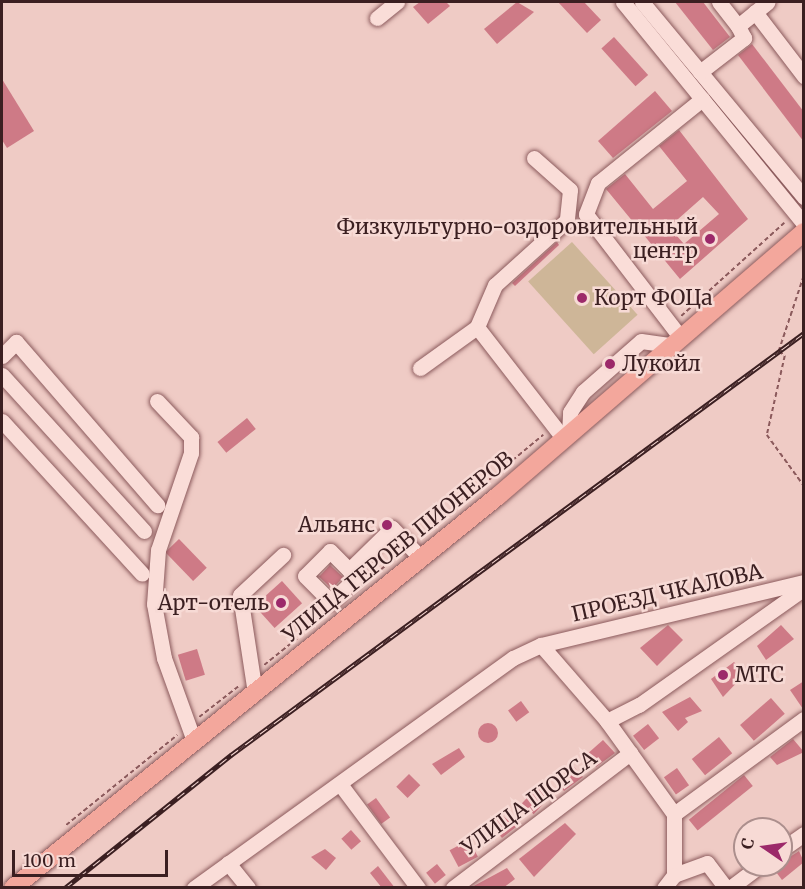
<!DOCTYPE html>
<meta charset="utf-8">
<style>
body{margin:0}
#map{position:relative;width:805px;height:889px;overflow:hidden;background:#efcbc5;font-family:Merriweather,serif}
div>[style]{position:absolute}
.green>*{inset:0;background:#ceb698;transform-origin:0 0}
.building>*{inset:0;background:#ce7a86;transform-origin:0 0}
.round{border-radius:50%}
.path>*{height:1.5px;margin-top:-0.75px;transform-origin:0;background:repeating-linear-gradient(90deg,#8b5a5c 0 4.5px,transparent 0 7.5px)}
.roads{filter:drop-shadow(0 0 2px #8b5a5c) drop-shadow(0 0 2px #8b5a5c)}
.minor>*{height:15px;margin:-7.5px;padding:0 7.5px;transform-origin:7.5px;border-radius:7.5px;background:#faddd8}
.major>*{height:18px;margin:-9px;padding:0 9px;transform-origin:9px;border-radius:9px;background:#f3a79c}
.rail>*{height:5px;margin-top:-2.5px;transform-origin:0;background:repeating-linear-gradient(90deg,#f7dad5 0 9px,#3b1f21 0 18px);box-sizing:border-box;border-block:2px solid #3b1f21}
.dots>*{width:16px;height:16px;translate:-50% -50%;box-sizing:border-box;border:3px solid #f7dad5;border-radius:50%}
span{translate:-50% -50%;white-space:nowrap;text-align:center;line-height:1.15;-webkit-text-stroke:5px #f7dad5;paint-order:stroke}
.poi-label{font-size:21px;color:#3b1f21}
.right{translate:-100% -50%;text-align:right}
.left{translate:0 -50%;text-align:left}
.street-label{font-size:21px;color:#3b1f21}
.frame{position:absolute;inset:0;border:3px solid #3b1f21;pointer-events:none}
.north{position:absolute;left:733px;top:817px;width:60px;height:60px;box-sizing:border-box;background:#f7dad5;border:2px solid #ac8f8d;border-radius:50%;rotate:283deg;font-size:16px;font-weight:700;line-height:24px;text-align:center;color:#3b1f21}
.north::after{content:'';display:block;margin:auto;width:21px;height:27px;background:#9c296a;clip-path:polygon(50% 0,100% 100%,50% 72%,0 100%)}
.scale{position:absolute;left:12px;top:850px;width:156px;height:27px;box-sizing:border-box;border:3px solid #3b1f21;border-top:0;padding-left:8px;font-size:18px;line-height:21px;white-space:nowrap;color:#3b1f21;-webkit-text-stroke:4px #f7dad5;paint-order:stroke}
</style>
<div id="map">
<div class="green">
<div style="left:572px;top:242px;width:98px;height:59px;rotate:48deg"></div>
</div>
<div class="building">
<div style="clip-path:polygon(420px 2px,446px 2px,450px 6px,428px 24px,413px 7px)"></div>
<div style="clip-path:polygon(517px 2px,534px 12px,497px 44px,484px 29px)"></div>
<div style="clip-path:polygon(558px 2px,584px 2px,601px 20px,587px 33px)"></div>
<div style="clip-path:polygon(675px 2px,703px 2px,730px 37px,713px 50px)"></div>
<div style="left:614px;top:37px;width:51px;height:17px;rotate:48deg"></div>
<div style="clip-path:polygon(752px 44px,804px 112px,804px 142px,738px 55px)"></div>
<div style="clip-path:polygon(2px 79px,34px 131px,7px 148px,2px 140px)"></div>
<div style="clip-path:polygon(655px 91px,672px 111px,613px 158px,598px 141px)"></div>
<div style="clip-path:polygon(evenodd,679px 130px,748px 219px,680px 279px,606px 189px,625px 174px,653px 209px,687px 181px,659px 146px,679px 130px,703px 197px,719px 214px,684px 244px,669px 227px,703px 197px)"></div>
<div style="clip-path:polygon(557px 242px,559px 245px,515px 286px,512px 283px)"></div>
<div style="left:247px;top:418px;width:14px;height:38px;rotate:51deg"></div>
<div style="left:179px;top:539px;width:40px;height:19px;rotate:46deg"></div>
<div style="left:330px;top:565px;width:18px;height:16px;rotate:43deg"></div>
<div style="left:282px;top:581px;width:30px;height:37px;rotate:48deg"></div>
<div style="clip-path:polygon(668px 625px,683px 640px,657px 666px,640px 648px)"></div>
<div style="clip-path:polygon(781px 625px,794px 639px,766px 660px,757px 646px)"></div>
<div style="left:197px;top:649px;width:27px;height:20px;rotate:73deg"></div>
<div style="clip-path:polygon(734px 662px,745px 674px,723px 697px,711px 679px)"></div>
<div style="clip-path:polygon(804px 681px,804px 709px,803px 709px,790px 690px)"></div>
<div style="clip-path:polygon(690px 697px,702px 711px,685px 718px,688px 722px,678px 731px,662px 712px)"></div>
<div style="left:771px;top:698px;width:21px;height:41px;rotate:49deg"></div>
<div style="left:521px;top:701px;width:14px;height:16px;rotate:54deg"></div>
<div class="round" style="left:478px;top:723px;width:20px;height:20px"></div>
<div style="left:648px;top:724px;width:18px;height:19px;rotate:52deg"></div>
<div style="left:719px;top:737px;width:21px;height:35px;rotate:51deg"></div>
<div style="clip-path:polygon(793px 739px,804px 752px,777px 765px,770px 757px)"></div>
<div style="clip-path:polygon(603px 740px,615px 753px,596px 767px,586px 755px)"></div>
<div style="clip-path:polygon(459px 748px,465px 757px,441px 775px,432px 764px)"></div>
<div style="clip-path:polygon(573px 766px,583px 777px,564px 791px,556px 781px)"></div>
<div style="left:677px;top:768px;width:21px;height:16px;rotate:55deg"></div>
<div style="left:409px;top:774px;width:16px;height:18px;rotate:45deg"></div>
<div style="left:744px;top:775px;width:14px;height:71px;rotate:51deg"></div>
<div style="left:539px;top:785px;width:16px;height:25px;rotate:43deg"></div>
<div style="left:376px;top:798px;width:24px;height:11px;rotate:54deg"></div>
<div style="clip-path:polygon(503px 816px,516px 827px,502px 838px,491px 825px)"></div>
<div style="clip-path:polygon(565px 823px,576px 834px,534px 877px,519px 859px)"></div>
<div style="left:351px;top:830px;width:15px;height:13px;rotate:48deg"></div>
<div style="left:469px;top:840px;width:19px;height:22px;rotate:62deg"></div>
<div style="clip-path:polygon(325px 849px,336px 858px,326px 870px,311px 857px)"></div>
<div style="clip-path:polygon(799px 851px,804px 862px,782px 880px,773px 868px)"></div>
<div style="left:437px;top:864px;width:14px;height:14px;rotate:51deg"></div>
<div style="clip-path:polygon(378px 866px,395px 888px,382px 888px,370px 873px)"></div>
<div style="clip-path:polygon(507px 868px,515px 879px,503px 888px,470px 888px)"></div>
</div>
<div class="path">
<div style="left:804px;top:276px;width:79px;rotate:108.4deg"></div>
<div style="left:779px;top:351px;width:8px;rotate:40deg"></div>
<div style="left:785px;top:356px;width:81px;rotate:102.8deg"></div>
<div style="left:767px;top:435px;width:63px;rotate:54deg"></div>
<div style="left:681px;top:316px;width:139px;rotate:-42.1deg"></div>
<div style="left:420px;top:537px;width:160px;rotate:-39.7deg"></div>
<div style="left:369px;top:579px;width:40px;rotate:-39deg"></div>
<div style="left:264px;top:665px;width:80px;rotate:-38.9deg"></div>
<div style="left:199px;top:717px;width:52px;rotate:-38deg"></div>
<div style="left:66px;top:825px;width:143px;rotate:-39deg"></div>
</div>
<div class="roads">
<div class="minor">
<div style="left:623px;top:2px;width:286px;rotate:50.8deg"></div>
<div style="left:642px;top:2px;width:254px;rotate:50.3deg"></div>
<div style="left:719px;top:2px;width:31px;rotate:52deg"></div>
<div style="left:755px;top:12px;width:81px;rotate:52.6deg"></div>
<div style="left:377px;top:18px;width:26px;rotate:-39deg"></div>
<div style="left:700px;top:72px;width:56px;rotate:-37.7deg"></div>
<div style="left:744px;top:38px;width:13px;rotate:-117deg"></div>
<div style="left:738px;top:26px;width:38px;rotate:-39deg"></div>
<div style="left:534px;top:158px;width:48px;rotate:41.6deg"></div>
<div style="left:570px;top:190px;width:30px;rotate:96deg"></div>
<div style="left:567px;top:220px;width:97px;rotate:137.9deg"></div>
<div style="left:495px;top:285px;width:46px;rotate:113.2deg"></div>
<div style="left:477px;top:327px;width:142px;rotate:52.2deg"></div>
<div style="left:681px;top:338px;width:156px;rotate:-127.5deg"></div>
<div style="left:586px;top:214px;width:33px;rotate:-69deg"></div>
<div style="left:598px;top:183px;width:134px;rotate:-38.9deg"></div>
<div style="left:2px;top:356px;width:20px;rotate:-45deg"></div>
<div style="left:16px;top:342px;width:216px;rotate:49.1deg"></div>
<div style="left:420px;top:368px;width:70px;rotate:-35.7deg"></div>
<div style="left:2px;top:375px;width:211px;rotate:47.7deg"></div>
<div style="left:157px;top:401px;width:50px;rotate:46.6deg"></div>
<div style="left:191px;top:437px;width:16px;rotate:90deg"></div>
<div style="left:191px;top:453px;width:102px;rotate:108.8deg"></div>
<div style="left:158px;top:550px;width:54px;rotate:94.2deg"></div>
<div style="left:154px;top:604px;width:55px;rotate:79.5deg"></div>
<div style="left:164px;top:658px;width:88px;rotate:70.1deg"></div>
<div style="left:2px;top:421px;width:207px;rotate:47.5deg"></div>
<div style="left:569px;top:434px;width:22px;rotate:-87deg"></div>
<div style="left:570px;top:412px;width:24px;rotate:-57deg"></div>
<div style="left:583px;top:392px;width:77px;rotate:-41.3deg"></div>
<div style="left:641px;top:341px;width:30px;rotate:8deg"></div>
<div style="left:349px;top:570px;width:27px;rotate:-135deg"></div>
<div style="left:330px;top:551px;width:35px;rotate:135deg"></div>
<div style="left:305px;top:576px;width:37px;rotate:45deg"></div>
<div style="left:331px;top:602px;width:35px;rotate:-44deg"></div>
<div style="left:356px;top:578px;width:11px;rotate:-131deg"></div>
<div style="left:349px;top:570px;width:60px;rotate:-44.3deg"></div>
<div style="left:392px;top:528px;width:42px;rotate:46deg"></div>
<div style="left:541px;top:645px;width:101px;rotate:49deg"></div>
<div style="left:607px;top:721px;width:115px;rotate:54.2deg"></div>
<div style="left:674px;top:814px;width:61px;rotate:90deg"></div>
<div style="left:674px;top:875px;width:35px;rotate:-20deg"></div>
<div style="left:707px;top:863px;width:31px;rotate:53deg"></div>
<div style="left:255px;top:693px;width:99px;rotate:-98.7deg"></div>
<div style="left:240px;top:595px;width:59px;rotate:-42.9deg"></div>
<div style="left:607px;top:721px;width:36px;rotate:-27deg"></div>
<div style="left:639px;top:705px;width:202px;rotate:-35.3deg"></div>
<div style="left:340px;top:784px;width:130px;rotate:53.1deg"></div>
<div style="left:674px;top:814px;width:161px;rotate:-36.2deg"></div>
<div style="left:781px;top:850px;width:28px;rotate:-35deg"></div>
<div style="left:228px;top:863px;width:32px;rotate:51deg"></div>
<div style="left:194px;top:888px;width:393px;rotate:-35.8deg"></div>
<div style="left:513px;top:658px;width:31px;rotate:-25deg"></div>
<div style="left:541px;top:645px;width:270px;rotate:-13.5deg"></div>
<div style="left:453px;top:888px;width:223px;rotate:-37.3deg"></div>
<div style="left:664px;top:888px;width:16px;rotate:-52deg"></div>
<div style="left:730px;top:888px;width:39px;rotate:-37deg"></div>
</div>
<div class="major">
<div style="left:13px;top:888px;width:624px;rotate:-38.95deg"></div>
<div style="left:498px;top:496px;width:404px;rotate:-40.8deg"></div>
</div>
</div>
<div class="rail">
<div style="left:65px;top:888px;width:213px;rotate:-38.7deg"></div>
<div style="left:231px;top:755px;width:712px;rotate:-36.37deg"></div>
</div>
<div class="dots">
<div style="left:710px;top:239px;background:#9c296a"></div>
<div style="left:582px;top:298px;background:#9c296a"></div>
<div style="left:610px;top:364px;background:#9c296a"></div>
<div style="left:387px;top:525px;background:#9c296a"></div>
<div style="left:281px;top:603px;background:#9c296a"></div>
<div style="left:723px;top:675px;background:#9c296a"></div>
</div>
<div class="poi-label">
<span class="right" style="left:698px;top:239px">Физкультурно-оздоровительный<br>центр</span>
<span class="left" style="left:594px;top:298px">Корт ФОЦа</span>
<span class="left" style="left:622px;top:364px">Лукойл</span>
<span class="right" style="left:375px;top:525px">Альянс</span>
<span class="right" style="left:269px;top:603px">Арт-отель</span>
<span class="left" style="left:735px;top:675px">МТС</span>
</div>
<div class="street-label">
<span style="left:398px;top:547px;rotate:-39deg">УЛИЦА ГЕРОЕВ ПИОНЕРОВ</span>
<span style="left:667px;top:593px;rotate:-13deg">ПРОЕЗД ЧКАЛОВА</span>
<span style="left:529px;top:803px;rotate:-36deg">УЛИЦА ЩОРСА</span>
</div>
<div class="frame"></div>
<div class="north">С</div>
<div class="scale">100 m</div>
</div>
